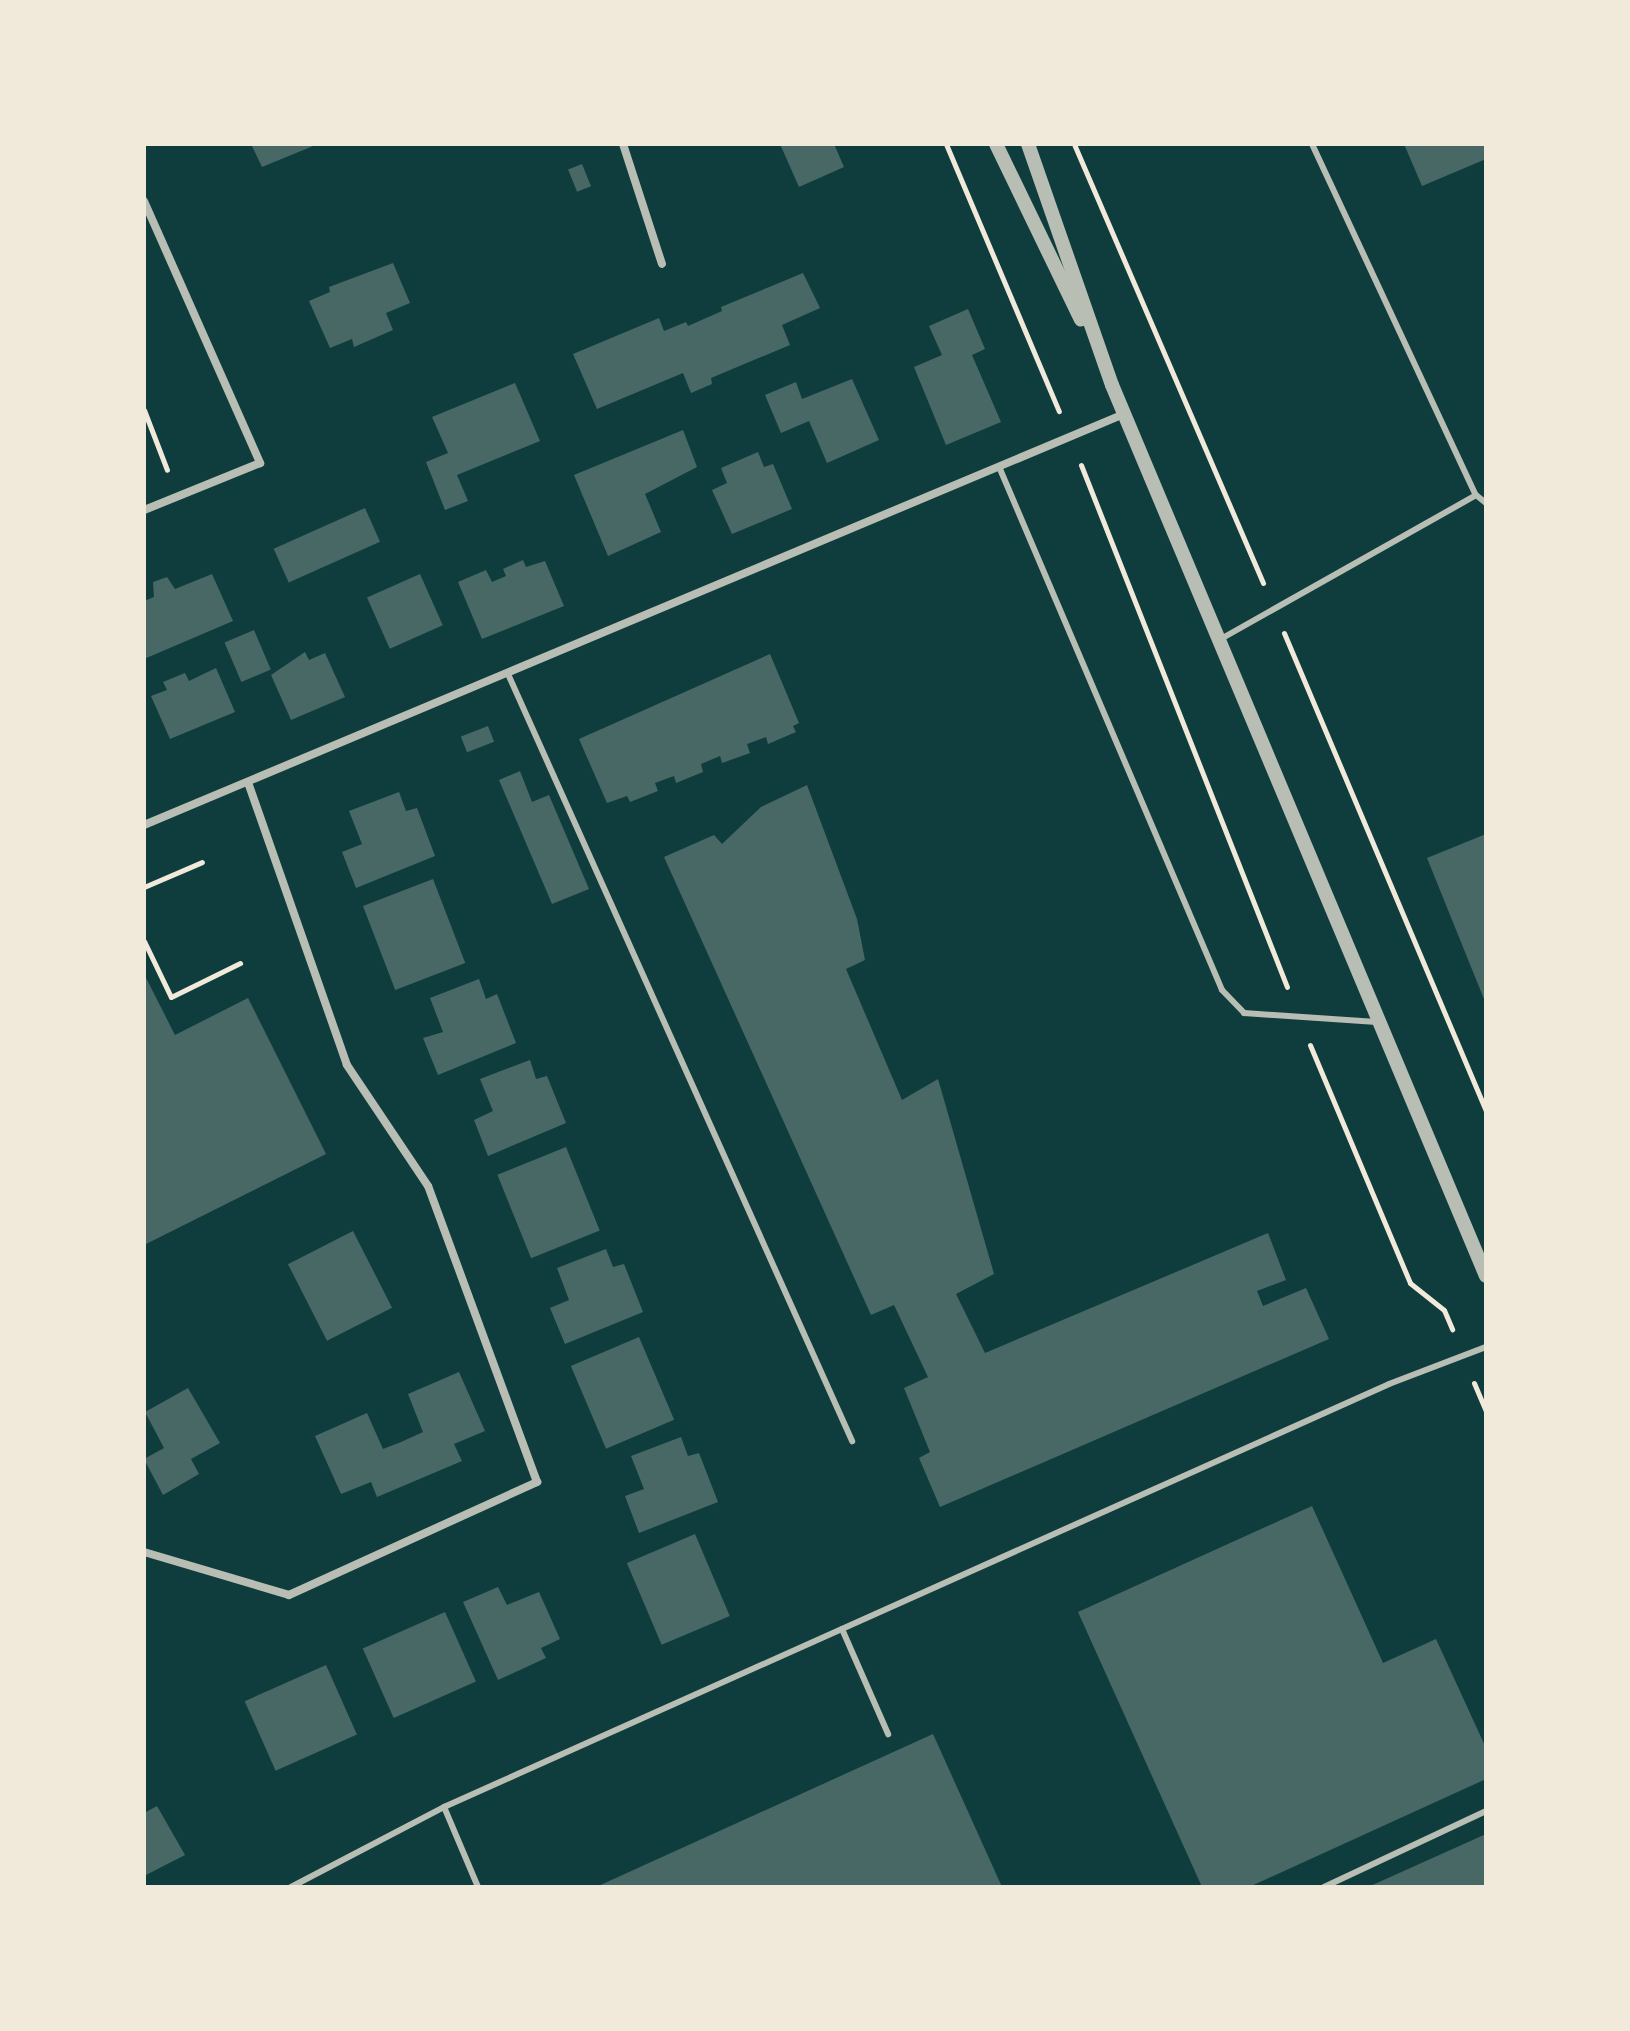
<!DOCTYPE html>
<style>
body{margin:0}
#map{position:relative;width:1630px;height:2031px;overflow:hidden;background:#0f3d3e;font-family:Poppins,sans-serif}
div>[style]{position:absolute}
.building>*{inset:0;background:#486865;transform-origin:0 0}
.path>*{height:5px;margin:-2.5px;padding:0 2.5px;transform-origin:2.5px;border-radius:2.5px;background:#f1e9da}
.service>*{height:6px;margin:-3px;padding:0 3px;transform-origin:3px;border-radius:3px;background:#b8beb3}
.minor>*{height:8px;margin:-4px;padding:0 4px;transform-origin:4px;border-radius:4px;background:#b8beb3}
.tertiary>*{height:14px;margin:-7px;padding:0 7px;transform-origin:7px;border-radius:7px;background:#b8beb3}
span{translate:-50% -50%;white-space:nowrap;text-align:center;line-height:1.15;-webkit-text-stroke:6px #f1e9da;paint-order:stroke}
.frame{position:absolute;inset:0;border:146px solid #f1e9da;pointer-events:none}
</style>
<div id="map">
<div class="building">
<div style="clip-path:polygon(251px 144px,318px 144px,262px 167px)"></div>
<div style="clip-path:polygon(780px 144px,834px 144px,844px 167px,799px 187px)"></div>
<div style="clip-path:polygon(1404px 144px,1486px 144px,1486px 159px,1422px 186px)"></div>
<div style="left:582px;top:164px;width:24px;height:15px;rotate:68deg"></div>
<div style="clip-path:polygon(393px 263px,410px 303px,386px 313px,393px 330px,354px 347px,352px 339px,330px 348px,309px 301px,330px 292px,329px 287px)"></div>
<div style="clip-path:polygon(803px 273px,820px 308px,782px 325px,790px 345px,711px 378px,712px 384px,691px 393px,683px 373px,597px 409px,573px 354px,659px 318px,664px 331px,686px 322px,688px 326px,722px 311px,721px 307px)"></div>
<div style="clip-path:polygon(968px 309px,985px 349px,972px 355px,1001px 422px,946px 445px,914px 367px,942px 355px,929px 326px)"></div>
<div style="clip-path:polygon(852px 379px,879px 440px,827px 463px,809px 421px,781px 433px,765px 395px,796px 382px,802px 399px)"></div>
<div style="clip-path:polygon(515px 383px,540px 441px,457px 475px,468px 501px,445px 510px,426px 462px,448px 453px,432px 417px)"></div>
<div style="clip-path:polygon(683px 430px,697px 467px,645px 494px,661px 532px,608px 556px,574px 475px)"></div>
<div style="clip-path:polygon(758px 452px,764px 467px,773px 464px,792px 509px,732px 534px,712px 490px,727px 483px,721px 468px)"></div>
<div style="left:365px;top:508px;width:37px;height:100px;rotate:66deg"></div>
<div style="clip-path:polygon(523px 560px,526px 567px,545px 561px,564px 606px,482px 639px,458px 582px,486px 570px,492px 582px,506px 576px,503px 569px)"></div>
<div style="clip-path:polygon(212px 574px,233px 621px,144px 659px,144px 601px,154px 597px,153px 582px,167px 577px,175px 589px)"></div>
<div style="left:420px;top:574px;width:56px;height:58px;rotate:66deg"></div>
<div style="left:254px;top:630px;width:43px;height:32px;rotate:67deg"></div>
<div style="clip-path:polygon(305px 652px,309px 660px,325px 653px,345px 697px,291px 720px,271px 675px)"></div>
<div style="clip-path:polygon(770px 654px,799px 723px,793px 726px,796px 732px,768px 744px,766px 737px,747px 744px,750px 753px,722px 763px,720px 756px,701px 764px,703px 772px,676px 783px,674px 776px,655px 783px,658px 791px,630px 802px,627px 796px,607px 803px,579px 739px)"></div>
<div style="clip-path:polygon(216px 668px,235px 712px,170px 739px,151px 696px,167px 690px,163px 682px,185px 673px,189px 681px)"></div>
<div style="left:488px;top:726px;width:17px;height:29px;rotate:69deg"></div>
<div style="clip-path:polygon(520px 771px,532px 802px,549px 795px,589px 889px,552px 904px,499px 780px)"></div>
<div style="clip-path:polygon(807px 785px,857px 919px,865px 960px,846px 969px,902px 1100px,938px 1079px,994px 1274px,956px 1294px,985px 1353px,1268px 1233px,1286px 1280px,1257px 1291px,1263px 1306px,1306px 1288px,1329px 1339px,940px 1507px,919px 1458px,930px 1452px,904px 1388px,928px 1377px,894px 1305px,871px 1315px,664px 857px,714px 835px,722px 844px,761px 807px)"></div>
<div style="clip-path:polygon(399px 792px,406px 811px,417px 808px,435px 856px,356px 888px,342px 852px,362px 844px,349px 811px)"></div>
<div style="clip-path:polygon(1486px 834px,1486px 1004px,1427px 858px)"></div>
<div style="left:433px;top:879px;width:90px;height:75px;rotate:69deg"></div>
<div style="clip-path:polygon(144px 974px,175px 1035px,248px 998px,326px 1154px,144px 1245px)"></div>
<div style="clip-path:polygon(479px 979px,486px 999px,497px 994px,516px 1043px,438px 1075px,423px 1038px,443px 1032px,430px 998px)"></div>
<div style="clip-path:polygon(530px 1060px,536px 1079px,547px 1076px,566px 1123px,488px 1156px,474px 1120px,493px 1111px,480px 1079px)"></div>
<div style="left:566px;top:1147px;width:90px;height:74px;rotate:68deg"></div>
<div style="left:353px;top:1231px;width:86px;height:73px;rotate:63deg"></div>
<div style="clip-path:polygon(606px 1249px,613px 1267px,624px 1264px,643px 1312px,565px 1344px,550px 1308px,569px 1300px,557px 1268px)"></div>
<div style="left:639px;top:1337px;width:90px;height:74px;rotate:67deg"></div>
<div style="clip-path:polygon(459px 1372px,485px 1431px,454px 1444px,462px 1461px,377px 1497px,371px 1482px,341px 1494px,315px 1436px,367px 1413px,383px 1449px,401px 1442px,423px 1432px,408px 1394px)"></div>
<div style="clip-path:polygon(188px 1388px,220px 1443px,191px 1459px,199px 1474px,163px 1495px,144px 1459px,164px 1448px,145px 1412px)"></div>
<div style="clip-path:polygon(681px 1437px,688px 1456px,699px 1453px,718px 1502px,639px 1533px,625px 1496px,644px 1489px,631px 1456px)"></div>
<div style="clip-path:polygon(1312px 1506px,1383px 1663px,1436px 1639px,1486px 1748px,1486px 1779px,1249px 1887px,1202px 1887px,1078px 1612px)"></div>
<div style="left:695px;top:1534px;width:89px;height:74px;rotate:67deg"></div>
<div style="clip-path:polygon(498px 1587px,507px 1605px,539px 1592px,560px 1639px,541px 1648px,546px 1658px,498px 1680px,463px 1602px)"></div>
<div style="left:445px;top:1612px;width:76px;height:90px;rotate:66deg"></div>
<div style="left:326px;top:1665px;width:76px;height:89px;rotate:66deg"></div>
<div style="clip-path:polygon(933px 1734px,1002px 1887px,596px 1887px)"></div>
<div style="clip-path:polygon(157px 1806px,185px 1855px,144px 1876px,144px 1813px)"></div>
<div style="clip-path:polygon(1486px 1834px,1486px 1887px,1368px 1887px,1417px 1865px)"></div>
</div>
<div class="path">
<div style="left:946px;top:144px;width:290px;rotate:67.1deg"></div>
<div style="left:1074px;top:144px;width:478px;rotate:66.7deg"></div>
<div style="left:144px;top:410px;width:64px;rotate:69deg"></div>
<div style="left:1081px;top:465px;width:561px;rotate:68.46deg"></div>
<div style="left:1284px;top:633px;width:519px;rotate:67.09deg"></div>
<div style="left:144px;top:887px;width:63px;rotate:-23.3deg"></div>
<div style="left:144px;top:941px;width:62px;rotate:64.3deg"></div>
<div style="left:171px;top:997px;width:77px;rotate:-26.2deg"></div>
<div style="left:1310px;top:1045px;width:258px;rotate:67.2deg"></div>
<div style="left:1410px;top:1283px;width:43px;rotate:38.5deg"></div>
<div style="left:1444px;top:1310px;width:21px;rotate:67deg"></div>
<div style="left:1474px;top:1383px;width:30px;rotate:67deg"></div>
</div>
<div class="service">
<div style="left:1312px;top:144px;width:387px;rotate:65deg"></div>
<div style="left:1476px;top:495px;width:13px;rotate:39deg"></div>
<div style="left:1000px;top:469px;width:566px;rotate:66.92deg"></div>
<div style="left:1222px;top:990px;width:32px;rotate:46deg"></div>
<div style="left:1244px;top:1013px;width:133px;rotate:3.9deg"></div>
<div style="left:1219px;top:640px;width:295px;rotate:-29.4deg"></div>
<div style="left:508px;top:674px;width:841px;rotate:65.84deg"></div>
<div style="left:842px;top:1629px;width:115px;rotate:66.3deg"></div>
<div style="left:291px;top:1887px;width:173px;rotate:-27.6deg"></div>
<div style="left:478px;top:1887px;width:87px;rotate:-113deg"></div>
<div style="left:444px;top:1807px;width:1035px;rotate:-24.11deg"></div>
<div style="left:1389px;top:1384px;width:104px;rotate:-20.9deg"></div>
<div style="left:1324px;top:1887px;width:179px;rotate:-25.1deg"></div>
</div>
<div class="minor">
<div style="left:623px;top:144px;width:126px;rotate:72deg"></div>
<div style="left:144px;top:201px;width:287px;rotate:66.1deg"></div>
<div style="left:260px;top:463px;width:125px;rotate:157.9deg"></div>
<div style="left:144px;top:825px;width:1063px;rotate:-22.75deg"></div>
<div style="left:144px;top:1552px;width:151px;rotate:16.5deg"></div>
<div style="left:289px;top:1595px;width:273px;rotate:-24.5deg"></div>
<div style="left:537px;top:1482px;width:315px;rotate:-110.2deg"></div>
<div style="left:428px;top:1186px;width:146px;rotate:-123.8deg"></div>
<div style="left:347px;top:1065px;width:299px;rotate:-109.3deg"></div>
</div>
<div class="tertiary">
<div style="left:996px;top:144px;width:195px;rotate:64.2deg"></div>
<div style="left:1028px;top:144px;width:255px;rotate:70.8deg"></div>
<div style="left:1112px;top:385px;width:966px;rotate:67.23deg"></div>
</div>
<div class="frame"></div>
</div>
